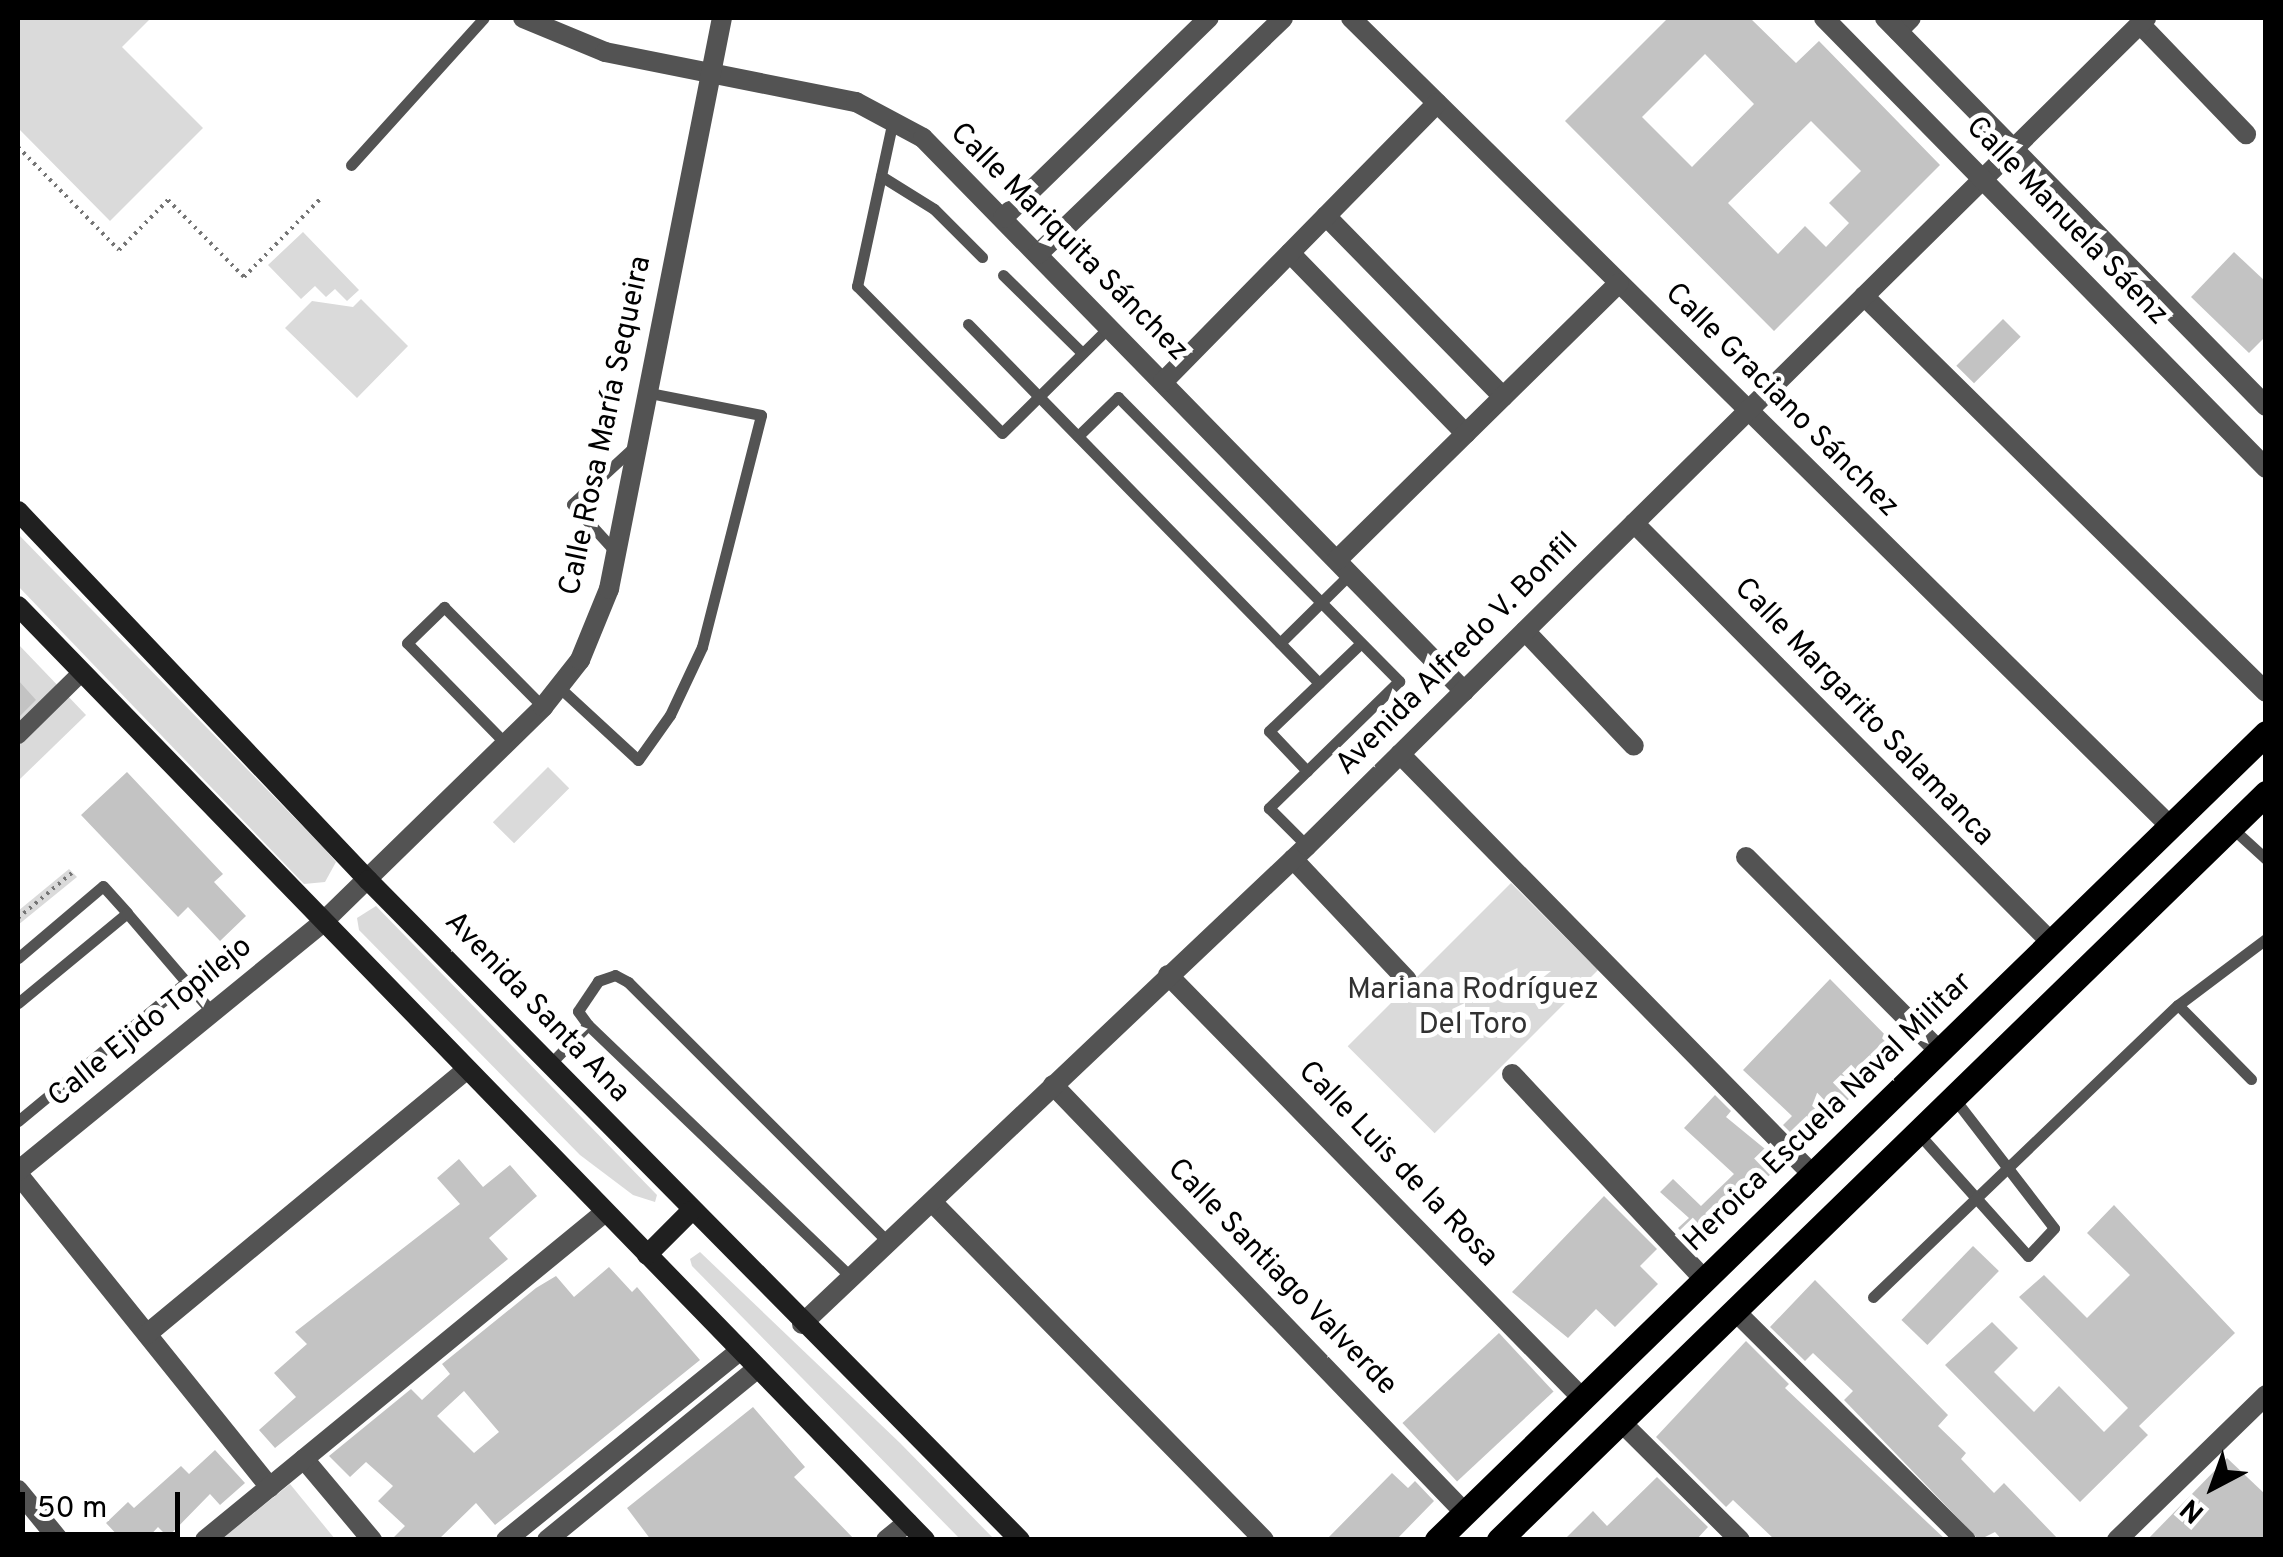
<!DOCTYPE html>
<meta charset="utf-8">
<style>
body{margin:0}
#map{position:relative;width:2283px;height:1557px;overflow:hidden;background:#fff;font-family:Overpass,sans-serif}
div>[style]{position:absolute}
.green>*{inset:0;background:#dadada;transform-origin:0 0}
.building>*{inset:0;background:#c3c3c3;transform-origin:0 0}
.path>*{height:4px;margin-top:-2px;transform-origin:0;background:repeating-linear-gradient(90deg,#757575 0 2.5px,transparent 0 7.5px)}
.service>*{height:11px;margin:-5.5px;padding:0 5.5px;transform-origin:5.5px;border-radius:5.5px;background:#535353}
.pedestrian>*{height:18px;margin:-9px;padding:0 9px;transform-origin:9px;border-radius:9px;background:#535353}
.minor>*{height:20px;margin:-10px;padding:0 10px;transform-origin:10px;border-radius:10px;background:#535353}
.tertiary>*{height:20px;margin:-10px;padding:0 10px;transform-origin:10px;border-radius:10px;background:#535353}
.secondary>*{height:20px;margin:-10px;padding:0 10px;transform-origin:10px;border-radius:10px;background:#202020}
.primary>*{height:25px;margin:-12.5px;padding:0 12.5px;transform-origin:12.5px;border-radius:12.5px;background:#000}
span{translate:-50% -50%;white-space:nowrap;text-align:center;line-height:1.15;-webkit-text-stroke:10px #fff;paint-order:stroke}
.street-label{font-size:30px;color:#000}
.park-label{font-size:30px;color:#313131}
.frame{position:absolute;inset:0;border:20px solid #000;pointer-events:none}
.north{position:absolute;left:2163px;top:1437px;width:100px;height:100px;-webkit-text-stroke:8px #fff;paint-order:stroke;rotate:221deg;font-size:28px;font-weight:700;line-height:40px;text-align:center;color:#000}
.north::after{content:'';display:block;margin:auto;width:35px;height:45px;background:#000;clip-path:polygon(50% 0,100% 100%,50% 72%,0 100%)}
.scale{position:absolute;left:20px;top:1492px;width:160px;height:45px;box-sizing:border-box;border:5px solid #000;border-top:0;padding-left:12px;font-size:30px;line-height:35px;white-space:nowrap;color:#000;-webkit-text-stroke:8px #fff;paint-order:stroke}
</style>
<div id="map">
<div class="green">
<div style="clip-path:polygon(18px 18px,151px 18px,122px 47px,203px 128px,110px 221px,18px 128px)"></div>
<div style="clip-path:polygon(303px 232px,359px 290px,347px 301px,335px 289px,326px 297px,315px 286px,301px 299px,268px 265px)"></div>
<div style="clip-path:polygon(361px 299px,408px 346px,357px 398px,285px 328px,312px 301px,353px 307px)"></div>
<div style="clip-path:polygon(18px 534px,323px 847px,336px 862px,325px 882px,304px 884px,18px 586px)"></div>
<div style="clip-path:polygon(18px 644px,86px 715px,20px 779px,18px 777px)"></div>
<div style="left:548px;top:767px;width:30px;height:78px;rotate:45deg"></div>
<div style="clip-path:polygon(69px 869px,77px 877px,18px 925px,18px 911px)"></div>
<div style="left:1511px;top:883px;width:123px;height:231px;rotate:45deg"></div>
<div style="clip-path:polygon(376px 906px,657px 1195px,655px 1202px,633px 1195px,580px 1155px,359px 930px,357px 918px)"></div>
<div style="clip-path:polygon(700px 1252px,900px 1443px,994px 1539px,960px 1539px,692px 1266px,690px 1259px)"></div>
<div style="clip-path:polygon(290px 1484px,335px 1539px,222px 1539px)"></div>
</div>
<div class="building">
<div style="clip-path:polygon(evenodd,1668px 18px,1750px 18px,1796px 63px,1819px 41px,1940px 165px,1774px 331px,1565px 121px,1668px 18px,1705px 54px,1754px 104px,1692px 167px,1642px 117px,1705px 54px,1668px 18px,1811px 121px,1861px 171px,1829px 203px,1849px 223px,1826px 247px,1805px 226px,1778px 254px,1728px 203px,1811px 121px)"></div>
<div style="clip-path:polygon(2234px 252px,2266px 282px,2266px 336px,2249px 353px,2191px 297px)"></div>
<div style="left:2003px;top:319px;width:25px;height:66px;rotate:45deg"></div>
<div style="clip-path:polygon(18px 680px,36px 700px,18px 718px)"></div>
<div style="clip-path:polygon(127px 772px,223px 874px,214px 882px,246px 916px,220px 941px,188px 907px,178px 917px,81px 815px)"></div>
<div style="clip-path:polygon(1830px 979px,1900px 1050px,1802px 1144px,1783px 1125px,1792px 1116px,1743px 1070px)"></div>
<div style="clip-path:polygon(1715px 1095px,1731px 1111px,1726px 1117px,1782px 1163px,1696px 1247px,1678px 1228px,1689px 1218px,1660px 1192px,1673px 1179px,1701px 1206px,1734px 1174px,1684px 1128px)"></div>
<div style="clip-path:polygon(459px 1159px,483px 1187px,510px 1165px,537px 1196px,489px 1238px,508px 1259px,275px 1448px,259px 1430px,296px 1397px,274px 1373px,307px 1344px,295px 1332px,460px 1204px,437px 1178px)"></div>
<div style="clip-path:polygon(1604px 1196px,1657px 1249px,1640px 1266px,1658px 1284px,1615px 1327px,1596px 1309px,1568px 1338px,1512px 1292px)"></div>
<div style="clip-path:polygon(2114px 1205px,2235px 1333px,2139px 1426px,2148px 1435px,2080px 1502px,1945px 1365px,1992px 1322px,2018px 1348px,1994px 1372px,2034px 1412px,2059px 1386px,2104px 1432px,2128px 1408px,2019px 1297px,2044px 1275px,2087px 1318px,2130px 1275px,2087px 1233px)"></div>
<div style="left:1973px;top:1246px;width:36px;height:103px;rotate:44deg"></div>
<div style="clip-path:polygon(evenodd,609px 1267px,632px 1292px,637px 1287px,700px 1360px,495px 1525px,476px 1503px,438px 1540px,391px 1540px,405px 1526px,378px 1501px,393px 1486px,366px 1462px,350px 1477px,329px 1456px,411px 1389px,422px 1400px,450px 1374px,442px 1364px,536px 1288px,556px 1276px,574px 1297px,609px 1267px,464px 1391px,499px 1432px,474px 1453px,437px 1416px,464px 1391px)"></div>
<div style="clip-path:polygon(1815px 1280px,1948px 1415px,1938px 1426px,1966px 1453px,1961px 1459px,1994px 1493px,2004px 1483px,2059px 1540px,2002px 1540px,1995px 1532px,1979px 1540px,1844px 1400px,1853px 1391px,1813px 1353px,1805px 1361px,1770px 1327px)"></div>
<div style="left:1499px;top:1333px;width:80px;height:132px;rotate:47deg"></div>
<div style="clip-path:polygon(1746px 1341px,1789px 1384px,1785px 1388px,1946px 1540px,1775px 1540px,1733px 1500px,1726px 1507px,1656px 1437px)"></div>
<div style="clip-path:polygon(753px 1407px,805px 1467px,794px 1477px,855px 1540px,651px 1540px,627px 1508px)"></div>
<div style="clip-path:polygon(215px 1450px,245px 1483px,220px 1505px,210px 1494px,168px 1537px,158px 1527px,146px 1540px,122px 1540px,106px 1523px,128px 1502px,134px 1508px,181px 1466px,189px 1474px)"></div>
<div style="clip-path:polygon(2227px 1458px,2266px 1495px,2266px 1540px,2147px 1540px)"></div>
<div style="clip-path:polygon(1392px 1473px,1408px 1488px,1415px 1481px,1434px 1501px,1396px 1540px,1326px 1540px)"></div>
<div style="clip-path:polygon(1657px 1477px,1708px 1527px,1696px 1540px,1564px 1540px,1593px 1511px,1607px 1526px)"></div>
</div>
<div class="path">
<div style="left:18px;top:147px;width:144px;rotate:45.6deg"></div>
<div style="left:119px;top:250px;width:70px;rotate:-45.6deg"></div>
<div style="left:168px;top:200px;width:108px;rotate:45.4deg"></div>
<div style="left:244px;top:277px;width:109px;rotate:-45.7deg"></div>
<div style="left:18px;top:918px;width:72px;rotate:-39.9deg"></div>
</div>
<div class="service">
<div style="left:893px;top:120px;width:170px;rotate:102.2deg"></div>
<div style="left:857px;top:286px;width:206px;rotate:45.4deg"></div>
<div style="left:1002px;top:433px;width:151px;rotate:-44.7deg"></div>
<div style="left:351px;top:165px;width:198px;rotate:-47.9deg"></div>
<div style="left:881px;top:176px;width:62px;rotate:31.9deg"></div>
<div style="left:934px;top:209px;width:68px;rotate:45deg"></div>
<div style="left:1003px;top:275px;width:111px;rotate:44.6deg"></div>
<div style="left:968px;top:324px;width:502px;rotate:45.65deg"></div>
<div style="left:1078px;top:436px;width:56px;rotate:-44.3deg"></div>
<div style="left:1118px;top:397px;width:400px;rotate:45.3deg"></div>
<div style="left:1399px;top:681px;width:182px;rotate:135.7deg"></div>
<div style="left:1269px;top:808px;width:54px;rotate:45deg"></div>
<div style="left:612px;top:548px;width:59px;rotate:-132.3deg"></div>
<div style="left:572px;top:504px;width:83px;rotate:-42.6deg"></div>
<div style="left:1280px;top:643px;width:98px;rotate:-44.6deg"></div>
<div style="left:560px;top:688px;width:106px;rotate:42.7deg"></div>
<div style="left:638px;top:760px;width:55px;rotate:-54.6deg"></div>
<div style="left:670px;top:715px;width:75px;rotate:-64.8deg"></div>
<div style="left:702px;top:647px;width:239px;rotate:-75.7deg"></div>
<div style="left:761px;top:415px;width:118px;rotate:-168.8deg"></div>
<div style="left:506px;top:744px;width:141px;rotate:-134.4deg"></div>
<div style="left:407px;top:643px;width:52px;rotate:-44.2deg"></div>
<div style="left:444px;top:607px;width:141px;rotate:45.3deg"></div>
<div style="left:1307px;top:771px;width:55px;rotate:-133.5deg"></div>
<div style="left:1269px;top:731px;width:127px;rotate:-43.7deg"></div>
<div style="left:2232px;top:828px;width:46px;rotate:42.4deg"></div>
<div style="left:18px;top:958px;width:111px;rotate:-40.3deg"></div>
<div style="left:103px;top:886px;width:36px;rotate:48deg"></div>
<div style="left:18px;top:1003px;width:141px;rotate:-39.5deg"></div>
<div style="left:127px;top:913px;width:129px;rotate:49.4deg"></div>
<div style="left:2178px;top:1005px;width:110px;rotate:-36.9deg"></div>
<div style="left:551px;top:1063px;width:53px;rotate:-45.8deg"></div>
<div style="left:18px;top:1121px;width:217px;rotate:-39.6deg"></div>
<div style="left:1918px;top:1133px;width:165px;rotate:48.2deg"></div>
<div style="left:2028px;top:1256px;width:38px;rotate:-47deg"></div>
<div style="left:2054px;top:1228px;width:165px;rotate:-127.6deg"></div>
<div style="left:852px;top:1278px;width:366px;rotate:-136.2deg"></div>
<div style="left:588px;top:1025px;width:17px;rotate:-126deg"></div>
<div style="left:578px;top:1011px;width:36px;rotate:-56deg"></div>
<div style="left:598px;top:981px;width:18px;rotate:-19deg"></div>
<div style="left:615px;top:975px;width:15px;rotate:28deg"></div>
<div style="left:628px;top:982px;width:369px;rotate:45deg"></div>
<div style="left:1873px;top:1297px;width:422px;rotate:-43.8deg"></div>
<div style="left:2178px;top:1005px;width:104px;rotate:45.4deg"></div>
</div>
<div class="pedestrian">
<div style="left:18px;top:735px;width:90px;rotate:-44.5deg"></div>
</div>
<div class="minor">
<div style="left:523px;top:18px;width:89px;rotate:22.5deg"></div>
<div style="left:605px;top:52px;width:256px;rotate:11.3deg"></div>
<div style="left:856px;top:102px;width:76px;rotate:28.2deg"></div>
<div style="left:923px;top:138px;width:774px;rotate:45.63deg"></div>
<div style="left:1351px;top:18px;width:1150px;rotate:44.61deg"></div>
<div style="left:2140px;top:24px;width:153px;rotate:46.1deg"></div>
<div style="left:1898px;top:31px;width:18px;rotate:-45deg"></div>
<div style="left:1326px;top:216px;width:253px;rotate:45.6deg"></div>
<div style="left:1003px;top:218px;width:287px;rotate:-44.2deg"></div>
<div style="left:1290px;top:253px;width:252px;rotate:45.8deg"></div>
<div style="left:1038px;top:254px;width:340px;rotate:-43.9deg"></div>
<div style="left:1864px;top:296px;width:564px;rotate:44.57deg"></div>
<div style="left:1163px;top:382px;width:391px;rotate:-45.5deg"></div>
<div style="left:1634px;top:523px;width:591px;rotate:45.14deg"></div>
<div style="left:1337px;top:560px;width:395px;rotate:-44.5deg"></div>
<div style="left:1525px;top:631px;width:158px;rotate:46.5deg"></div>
<div style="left:1400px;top:754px;width:588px;rotate:45.55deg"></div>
<div style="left:1746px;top:857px;width:274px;rotate:45.1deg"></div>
<div style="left:1293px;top:859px;width:166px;rotate:46.7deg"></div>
<div style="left:1168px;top:975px;width:592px;rotate:45.62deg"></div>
<div style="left:1512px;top:1074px;width:281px;rotate:46.9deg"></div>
<div style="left:1053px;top:1085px;width:593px;rotate:46.09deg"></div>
<div style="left:18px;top:1174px;width:402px;rotate:51.2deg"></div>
<div style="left:933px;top:1203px;width:472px;rotate:45.5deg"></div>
<div style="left:1734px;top:1310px;width:327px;rotate:44.8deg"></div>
<div style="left:802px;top:1324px;width:695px;rotate:-43.43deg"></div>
<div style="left:1307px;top:846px;width:1179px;rotate:-44.62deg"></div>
<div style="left:147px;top:1334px;width:414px;rotate:-39.6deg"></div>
<div style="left:1620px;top:1421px;width:169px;rotate:44.8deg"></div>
<div style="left:304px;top:1459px;width:106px;rotate:50deg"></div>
<div style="left:18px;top:1490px;width:65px;rotate:50.6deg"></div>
<div style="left:205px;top:1540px;width:517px;rotate:-39.35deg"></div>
<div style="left:506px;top:1540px;width:302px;rotate:-39deg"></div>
<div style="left:547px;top:1540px;width:272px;rotate:-39.2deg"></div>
<div style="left:886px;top:1540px;width:28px;rotate:-39deg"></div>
<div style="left:2117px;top:1540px;width:208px;rotate:-44.2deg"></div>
</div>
<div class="tertiary">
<div style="left:1824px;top:18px;width:631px;rotate:45.51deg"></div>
<div style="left:1885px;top:18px;width:544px;rotate:45.52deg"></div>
<div style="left:18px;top:1171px;width:394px;rotate:-39.2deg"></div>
<div style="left:323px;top:922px;width:308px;rotate:-44.3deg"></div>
<div style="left:543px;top:707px;width:60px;rotate:-51.8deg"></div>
<div style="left:580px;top:660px;width:77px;rotate:-67.8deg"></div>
<div style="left:609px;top:589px;width:582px;rotate:-78.81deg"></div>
</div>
<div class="secondary">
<div style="left:18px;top:511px;width:509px;rotate:46.51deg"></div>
<div style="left:368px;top:880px;width:928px;rotate:45.35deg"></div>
<div style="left:18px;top:606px;width:1302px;rotate:45.84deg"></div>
<div style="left:647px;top:1255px;width:62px;rotate:-45deg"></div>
</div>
<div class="primary">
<div style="left:1437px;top:1540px;width:1157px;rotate:-44.23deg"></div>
<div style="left:1499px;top:1540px;width:1071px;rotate:-44.24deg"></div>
</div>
<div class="street-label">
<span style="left:2066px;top:222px;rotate:46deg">Calle Manuela Sáenz</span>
<span style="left:1068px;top:243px;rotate:45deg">Calle Mariquita Sánchez</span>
<span style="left:1781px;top:401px;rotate:45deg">Calle Graciano Sánchez</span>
<span style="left:607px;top:426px;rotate:-78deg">Calle Rosa María Sequeira</span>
<span style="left:1458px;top:655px;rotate:-45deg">Avenida Alfredo V. Bonfil</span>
<span style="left:1863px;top:713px;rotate:46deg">Calle Margarito Salamanca</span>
<span style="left:536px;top:1008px;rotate:46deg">Avenida Santa Ana</span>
<span style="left:151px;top:1023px;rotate:-39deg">Calle Ejido Topilejo</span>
<span style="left:1829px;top:1113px;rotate:-44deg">Heroica Escuela Naval Militar</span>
<span style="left:1397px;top:1165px;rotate:46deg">Calle Luis de la Rosa</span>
<span style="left:1281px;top:1278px;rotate:46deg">Calle Santiago Valverde</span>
</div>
<div class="park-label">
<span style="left:1473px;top:1008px">Mariana Rodríguez<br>Del Toro</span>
</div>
<div class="frame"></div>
<div class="north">N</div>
<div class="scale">50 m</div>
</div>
